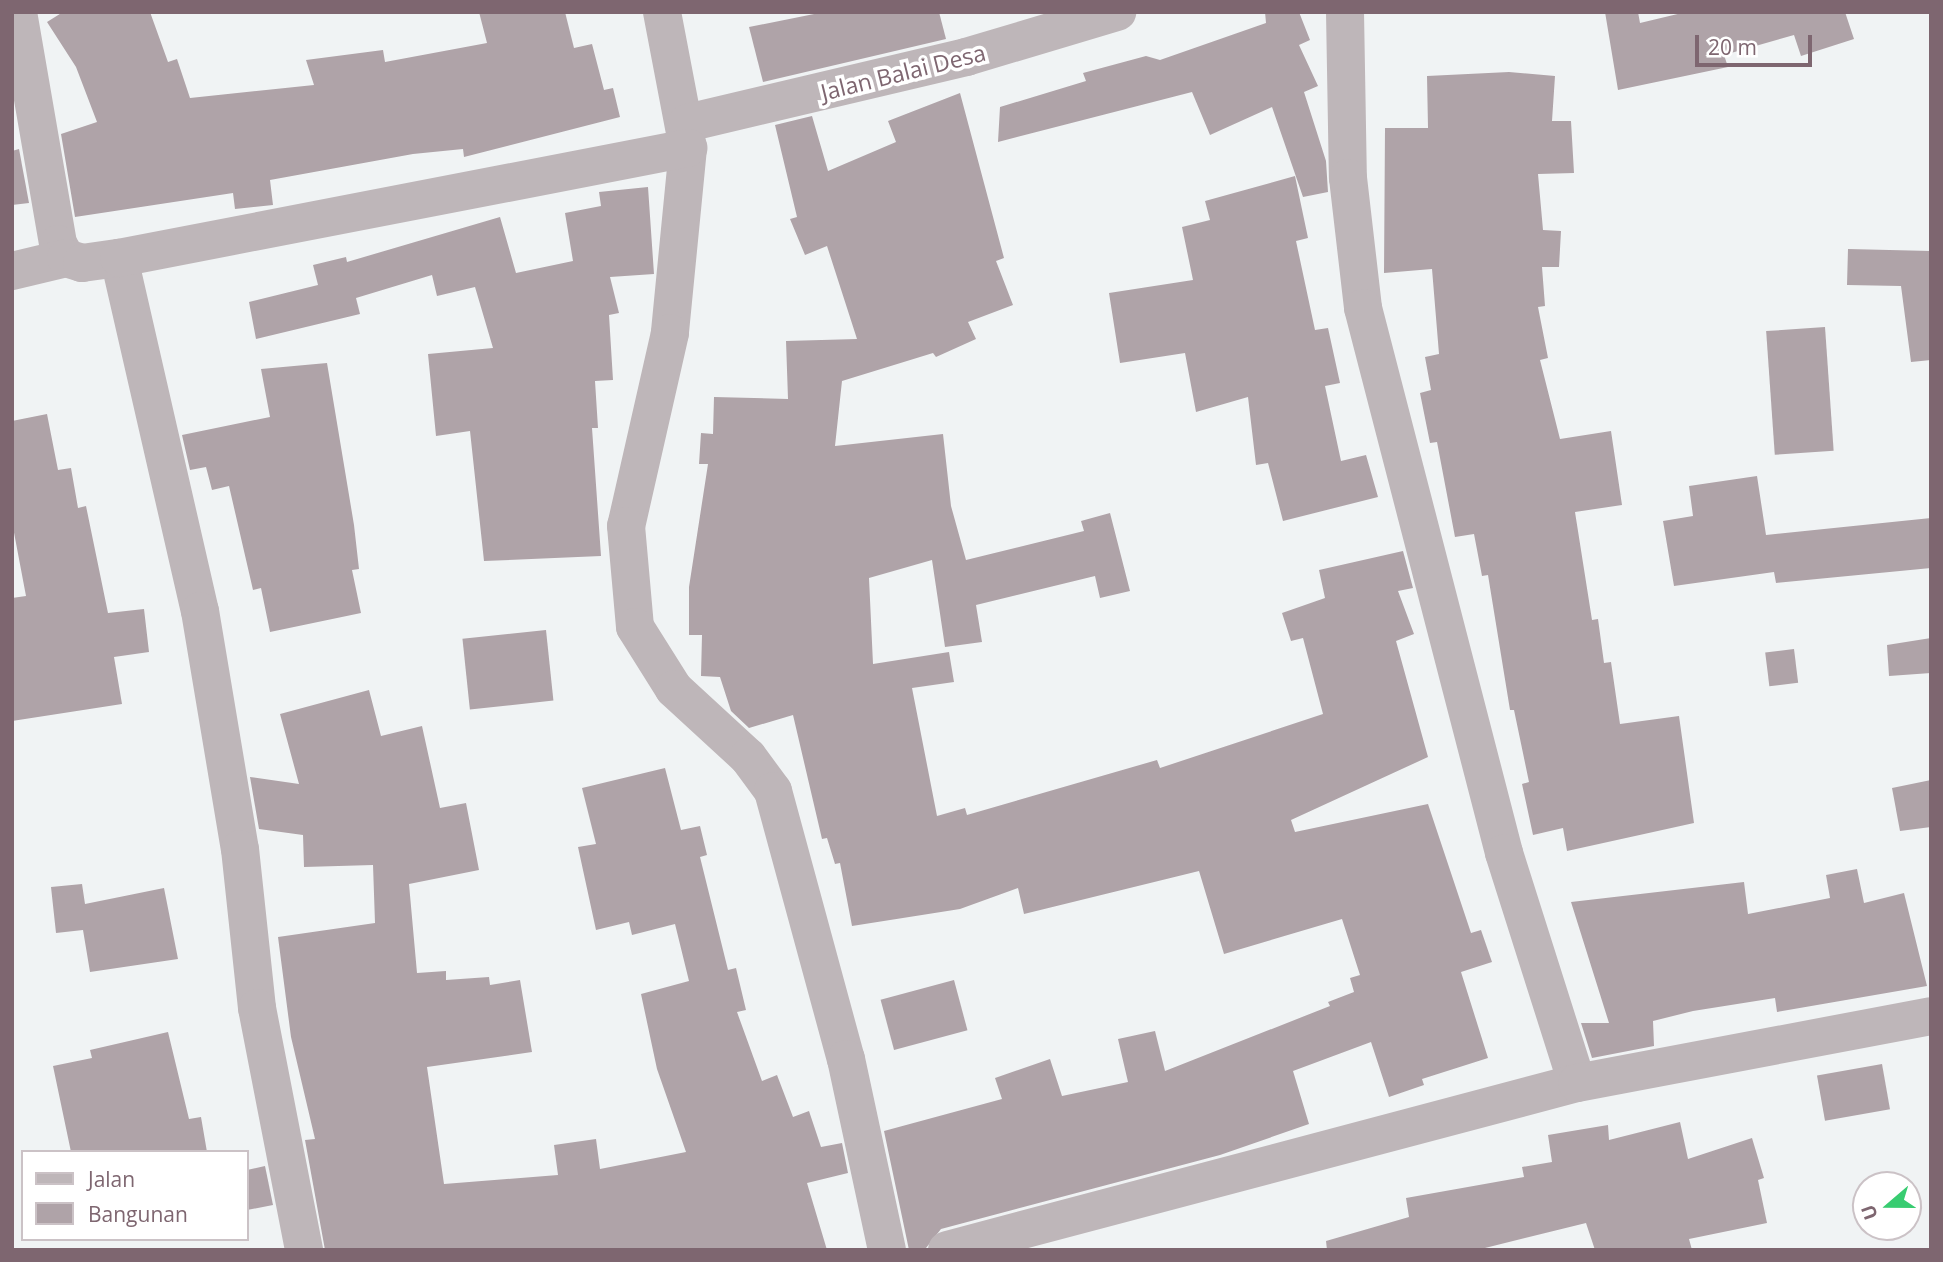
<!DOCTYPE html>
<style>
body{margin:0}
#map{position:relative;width:1943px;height:1262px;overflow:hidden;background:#f0f3f4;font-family:"Open Sans",sans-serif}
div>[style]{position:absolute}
.building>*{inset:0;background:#afa3a8;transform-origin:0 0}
.minor>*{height:38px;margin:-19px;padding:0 19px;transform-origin:19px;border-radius:19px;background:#beb6b9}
span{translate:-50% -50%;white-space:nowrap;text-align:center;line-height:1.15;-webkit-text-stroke:7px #fff;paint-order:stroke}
.street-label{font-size:23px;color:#7e6670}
.frame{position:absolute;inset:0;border:14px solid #7e6670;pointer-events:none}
.legend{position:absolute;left:21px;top:1150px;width:228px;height:91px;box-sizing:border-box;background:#fff;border:2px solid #cbc2c6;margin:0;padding:9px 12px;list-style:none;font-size:21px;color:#7e6670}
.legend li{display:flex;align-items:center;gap:14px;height:35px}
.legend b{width:35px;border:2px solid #cbc2c6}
.north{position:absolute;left:1852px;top:1171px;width:70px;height:70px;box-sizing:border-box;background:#fff;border:2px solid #cbc2c6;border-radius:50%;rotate:250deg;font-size:19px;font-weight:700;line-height:28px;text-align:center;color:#7e6670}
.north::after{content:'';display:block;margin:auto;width:24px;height:32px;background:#38cc71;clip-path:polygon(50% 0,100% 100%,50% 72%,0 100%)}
.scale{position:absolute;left:1695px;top:35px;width:117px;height:32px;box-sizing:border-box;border:4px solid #7e6670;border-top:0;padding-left:9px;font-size:21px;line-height:24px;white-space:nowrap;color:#7e6670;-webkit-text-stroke:5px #fff;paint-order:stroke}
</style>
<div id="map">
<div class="building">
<div style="clip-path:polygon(63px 12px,150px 12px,168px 62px,177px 59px,190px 98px,314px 85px,306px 60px,383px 50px,385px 62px,487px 43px,479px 12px,565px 12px,574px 48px,592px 44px,604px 90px,613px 88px,620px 117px,464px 157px,463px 149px,413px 154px,270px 180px,273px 205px,235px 209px,233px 193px,75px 217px,61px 134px,97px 122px,76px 67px,47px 22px)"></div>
<div style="clip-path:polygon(824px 12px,939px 12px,946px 39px,763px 82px,749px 27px)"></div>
<div style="clip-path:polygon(1265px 12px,1299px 12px,1310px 40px,1299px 45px,1318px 86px,1304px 92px,1326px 161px,1328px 192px,1303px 197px,1272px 107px,1210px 135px,1192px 92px,998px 142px,1000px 107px,1086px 81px,1083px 73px,1146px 56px,1160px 60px,1266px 23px)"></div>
<div style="clip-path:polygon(1605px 12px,1638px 12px,1640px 23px,1686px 12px,1845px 12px,1854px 39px,1801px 56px,1794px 35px,1724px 55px,1728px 67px,1618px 90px)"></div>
<div style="clip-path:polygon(1509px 72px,1555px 76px,1552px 121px,1571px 121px,1574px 173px,1538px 174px,1543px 230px,1561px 231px,1559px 267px,1542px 267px,1545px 306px,1538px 307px,1548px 358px,1540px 360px,1560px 439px,1611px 431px,1622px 505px,1575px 512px,1592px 620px,1598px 619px,1604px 663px,1611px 662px,1620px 724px,1679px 716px,1694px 823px,1567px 851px,1563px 828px,1533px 835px,1522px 784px,1529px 782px,1514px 710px,1510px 710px,1488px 575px,1482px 576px,1474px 534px,1455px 537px,1437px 442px,1430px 443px,1420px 393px,1431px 390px,1425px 357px,1439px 354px,1432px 269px,1384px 273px,1385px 128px,1428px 128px,1427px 76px)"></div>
<div style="clip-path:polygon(960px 93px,1004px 258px,996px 261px,1013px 305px,968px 322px,976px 339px,936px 357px,933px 353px,842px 381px,835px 446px,943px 434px,951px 506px,966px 560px,1084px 531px,1081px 521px,1110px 513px,1130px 591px,1100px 598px,1095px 576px,976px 605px,982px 642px,945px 647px,932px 560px,869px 578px,873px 664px,949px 652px,954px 682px,912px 688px,937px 816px,965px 808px,967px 815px,1157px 760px,1160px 768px,1323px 714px,1303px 638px,1291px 641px,1282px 613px,1325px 598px,1319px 570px,1403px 551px,1413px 588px,1398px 591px,1414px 634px,1396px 641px,1428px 757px,1291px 820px,1295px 832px,1428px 804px,1471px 933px,1481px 930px,1492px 962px,1461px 972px,1488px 1058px,1422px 1079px,1424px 1085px,1389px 1097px,1371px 1042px,1293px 1071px,1309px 1124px,1220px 1155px,941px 1229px,926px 1248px,909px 1250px,884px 1131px,1002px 1099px,995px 1078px,1050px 1059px,1062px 1096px,1128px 1082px,1118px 1039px,1155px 1031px,1165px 1071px,1330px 1006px,1328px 1002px,1354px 992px,1350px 978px,1360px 975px,1342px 919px,1224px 954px,1199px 871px,1024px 914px,1018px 888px,960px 909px,852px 926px,840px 863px,835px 864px,827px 838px,822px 839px,793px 715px,749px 728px,731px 711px,720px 677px,701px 676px,702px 635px,689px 635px,689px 587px,708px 464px,699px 464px,701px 433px,713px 434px,714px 397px,788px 399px,786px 341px,857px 339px,827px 246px,805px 255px,790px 219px,797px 217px,775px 125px,812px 116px,828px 171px,896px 142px,888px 121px)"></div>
<div style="clip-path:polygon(19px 149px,29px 203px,12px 205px,12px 151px)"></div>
<div style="clip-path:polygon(1295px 176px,1308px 238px,1296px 241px,1315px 330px,1328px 328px,1340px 383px,1325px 386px,1341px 461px,1366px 455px,1378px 497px,1283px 521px,1268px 463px,1256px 465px,1248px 397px,1196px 412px,1185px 353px,1120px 363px,1109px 293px,1193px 280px,1182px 227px,1210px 220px,1205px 201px)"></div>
<div style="clip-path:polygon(648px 187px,654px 274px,610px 277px,619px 313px,609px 315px,613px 380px,595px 381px,598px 428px,592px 428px,601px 556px,484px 561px,470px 431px,436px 436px,428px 354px,493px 348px,475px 287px,437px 296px,432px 275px,356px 298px,360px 314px,256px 339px,249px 302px,318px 285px,313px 265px,346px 257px,347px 262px,500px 217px,516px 273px,573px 261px,565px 213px,601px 206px,599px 192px)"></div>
<div style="clip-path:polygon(1848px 249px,1931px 251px,1931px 360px,1911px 362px,1901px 286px,1847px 285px)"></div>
<div style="left:1825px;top:327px;width:124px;height:59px;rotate:86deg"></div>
<div style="clip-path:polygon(327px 363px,354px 525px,359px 569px,352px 570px,361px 613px,270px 632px,261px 588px,253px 590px,229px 486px,212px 490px,206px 467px,190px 470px,182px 435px,270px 417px,261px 369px)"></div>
<div style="clip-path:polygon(47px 414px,58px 470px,71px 468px,78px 508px,86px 506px,108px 613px,144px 609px,149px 652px,114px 657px,122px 704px,12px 721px,12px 598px,26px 596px,12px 522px,12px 421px)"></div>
<div style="clip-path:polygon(1757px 476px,1766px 535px,1931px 518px,1931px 568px,1776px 583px,1774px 572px,1674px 586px,1663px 521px,1693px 516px,1689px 486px)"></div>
<div style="left:546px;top:630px;width:71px;height:84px;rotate:84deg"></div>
<div style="clip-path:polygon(1931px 638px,1931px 673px,1889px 676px,1887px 645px)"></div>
<div style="left:1794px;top:649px;width:34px;height:29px;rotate:83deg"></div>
<div style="clip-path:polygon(369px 690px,381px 736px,422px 726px,440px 808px,466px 803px,479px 870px,409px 884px,417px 973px,446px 971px,446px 980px,489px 977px,490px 985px,520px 980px,532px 1052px,427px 1067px,444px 1184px,558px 1175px,554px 1145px,596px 1139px,600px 1169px,686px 1152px,657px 1069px,641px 994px,689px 981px,675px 924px,632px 935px,629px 922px,596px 930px,578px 847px,596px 844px,582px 788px,665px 768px,681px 830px,700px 826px,707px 855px,700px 857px,728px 970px,736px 968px,746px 1010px,737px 1012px,762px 1081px,777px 1075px,793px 1117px,809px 1111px,821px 1147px,842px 1143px,848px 1173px,807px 1183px,827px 1250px,325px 1250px,305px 1140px,315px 1139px,291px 1037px,278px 937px,375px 923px,373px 865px,304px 867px,303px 835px,259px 829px,250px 777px,299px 784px,280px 714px)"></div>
<div style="clip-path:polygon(1931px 780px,1931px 827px,1900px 831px,1892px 788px)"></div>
<div style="clip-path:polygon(1857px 869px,1864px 903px,1904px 893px,1927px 986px,1777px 1012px,1775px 998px,1693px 1011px,1653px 1021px,1654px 1046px,1592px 1058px,1581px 1023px,1609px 1023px,1571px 902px,1744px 882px,1748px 914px,1830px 898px,1826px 875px)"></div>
<div style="clip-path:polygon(82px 884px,85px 904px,164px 888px,178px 959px,90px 972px,83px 930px,56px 933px,51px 887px)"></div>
<div style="left:954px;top:980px;width:52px;height:76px;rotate:75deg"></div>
<div style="clip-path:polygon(168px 1032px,189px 1119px,201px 1117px,207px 1152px,71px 1152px,53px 1066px,92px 1058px,90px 1050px)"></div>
<div style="left:1882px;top:1064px;width:46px;height:66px;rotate:80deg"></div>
<div style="clip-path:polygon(1680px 1122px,1688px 1159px,1752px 1138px,1764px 1178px,1758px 1180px,1767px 1223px,1689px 1239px,1692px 1250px,1595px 1250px,1586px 1223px,1477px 1250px,1327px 1250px,1326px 1241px,1409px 1217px,1406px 1198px,1524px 1177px,1522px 1167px,1552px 1162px,1548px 1135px,1608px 1125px,1609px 1140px)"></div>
<div style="clip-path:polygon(265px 1166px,273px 1205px,247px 1210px,247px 1170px)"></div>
</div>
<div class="minor">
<div style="left:18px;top:12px;width:235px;rotate:80.2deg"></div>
<div style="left:58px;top:244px;width:16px;rotate:60deg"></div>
<div style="left:662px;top:12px;width:138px;rotate:79.2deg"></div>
<div style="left:688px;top:148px;width:186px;rotate:95.6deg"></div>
<div style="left:670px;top:333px;width:198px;rotate:102.8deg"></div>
<div style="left:626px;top:526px;width:101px;rotate:84.9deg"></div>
<div style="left:635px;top:627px;width:73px;rotate:57.8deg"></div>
<div style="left:674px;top:689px;width:100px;rotate:42.6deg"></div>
<div style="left:748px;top:757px;width:42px;rotate:53.7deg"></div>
<div style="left:773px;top:791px;width:278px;rotate:74.8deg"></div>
<div style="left:846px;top:1059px;width:195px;rotate:77.9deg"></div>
<div style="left:1345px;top:12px;width:166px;rotate:89deg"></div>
<div style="left:1348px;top:178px;width:131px;rotate:83.4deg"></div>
<div style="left:1363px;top:308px;width:563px;rotate:75.49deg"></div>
<div style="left:1504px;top:853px;width:241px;rotate:72.4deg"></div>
<div style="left:687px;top:123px;width:287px;rotate:-13.3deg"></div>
<div style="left:966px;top:57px;width:158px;rotate:-16.6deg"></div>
<div style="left:119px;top:258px;width:362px;rotate:77.1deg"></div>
<div style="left:200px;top:611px;width:241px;rotate:80.5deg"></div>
<div style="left:240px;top:849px;width:160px;rotate:83.9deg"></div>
<div style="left:257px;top:1008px;width:247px;rotate:79deg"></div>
<div style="left:12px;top:271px;width:56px;rotate:-13.5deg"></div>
<div style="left:66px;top:258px;width:17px;rotate:17deg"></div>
<div style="left:82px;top:263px;width:37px;rotate:-8deg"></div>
<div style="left:119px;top:258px;width:580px;rotate:-10.94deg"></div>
<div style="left:947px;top:1250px;width:652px;rotate:-14.85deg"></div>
<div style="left:1577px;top:1083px;width:360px;rotate:-10.7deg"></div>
</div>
<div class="street-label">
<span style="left:903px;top:72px;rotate:-14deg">Jalan Balai Desa</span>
</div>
<div class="frame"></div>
<ul class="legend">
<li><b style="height:9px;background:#beb6b9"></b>Jalan</li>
<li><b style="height:19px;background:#afa3a8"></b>Bangunan</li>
</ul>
<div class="north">U</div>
<div class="scale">20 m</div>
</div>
